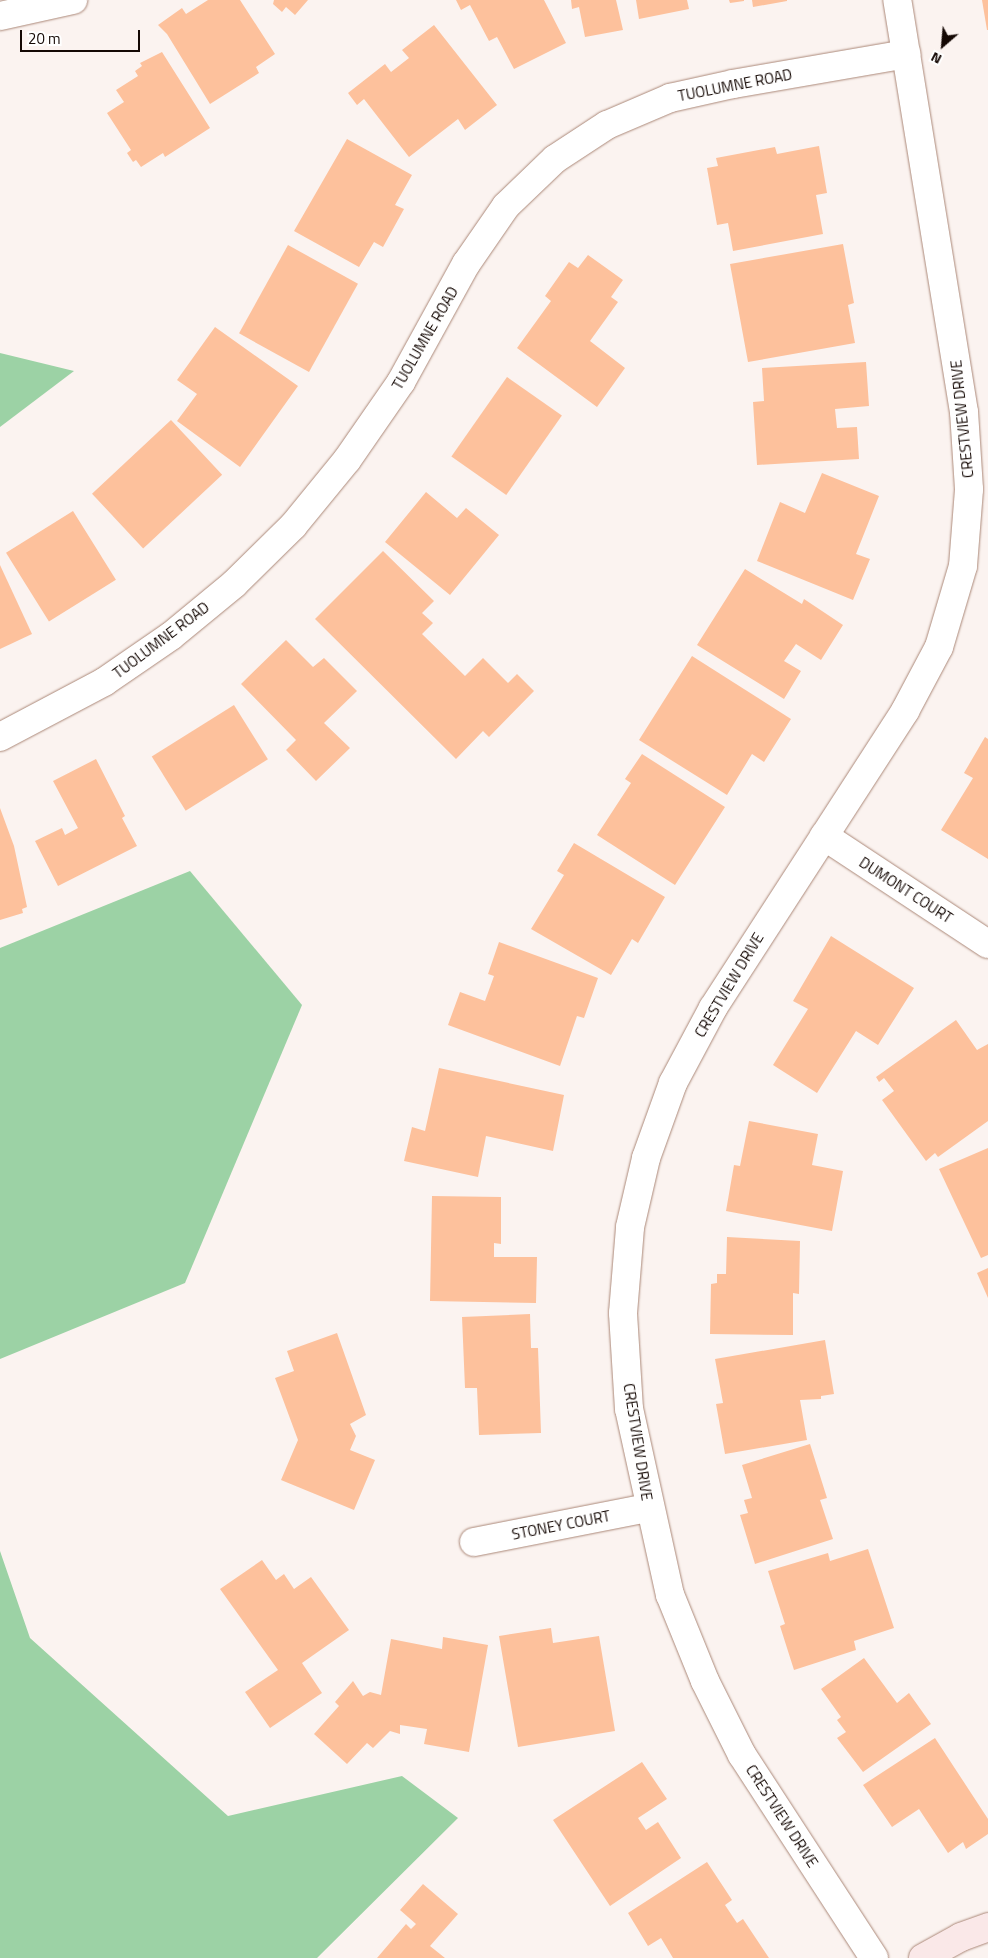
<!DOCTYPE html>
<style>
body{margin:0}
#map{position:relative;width:988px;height:1958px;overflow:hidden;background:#fbf3f0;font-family:"Titillium Web",sans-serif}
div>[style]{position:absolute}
.forest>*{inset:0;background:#9cd2a5}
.building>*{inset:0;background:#fdc19c;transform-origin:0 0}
.roads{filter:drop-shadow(0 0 1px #ab8878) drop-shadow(0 0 1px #ab8878)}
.street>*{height:28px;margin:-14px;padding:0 14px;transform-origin:14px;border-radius:14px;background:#fff}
.secondary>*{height:28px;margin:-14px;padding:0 14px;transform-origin:14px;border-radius:14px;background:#fae8e8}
span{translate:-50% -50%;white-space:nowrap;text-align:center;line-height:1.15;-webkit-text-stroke:4px #fff;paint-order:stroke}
.street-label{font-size:15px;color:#140804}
.north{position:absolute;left:918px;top:20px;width:50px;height:50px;-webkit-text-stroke:4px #fff;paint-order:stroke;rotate:207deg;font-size:14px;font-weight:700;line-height:20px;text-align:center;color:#140804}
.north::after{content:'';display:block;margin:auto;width:18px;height:22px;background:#140804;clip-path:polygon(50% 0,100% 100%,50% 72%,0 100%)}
.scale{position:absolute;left:20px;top:30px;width:120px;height:22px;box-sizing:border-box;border:2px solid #140804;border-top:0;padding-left:6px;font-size:15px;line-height:18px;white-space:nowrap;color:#140804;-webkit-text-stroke:4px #fff;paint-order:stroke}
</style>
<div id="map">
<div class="forest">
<div style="clip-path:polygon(0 353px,74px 371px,0 427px)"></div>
<div style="clip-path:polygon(190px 871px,302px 1005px,185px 1283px,0 1359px,0 948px)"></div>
<div style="clip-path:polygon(0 1551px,30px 1638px,228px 1816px,402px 1776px,458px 1818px,317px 1958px,0 1958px)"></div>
</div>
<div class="building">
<div style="clip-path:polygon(208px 0,240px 0,275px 54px,256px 67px,259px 73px,210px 104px,167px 34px,158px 25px,182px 8px,186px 14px)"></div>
<div style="clip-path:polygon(274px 0,308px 0,295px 15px,286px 7px,282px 12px,273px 4px)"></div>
<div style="clip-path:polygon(456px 0,544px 0,566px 43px,514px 69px,497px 37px,489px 41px,470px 5px,461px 10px)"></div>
<div style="clip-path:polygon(571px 0,616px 0,623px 30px,585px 37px,579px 7px,572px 9px)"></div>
<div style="clip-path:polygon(636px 0,687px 0,689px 9px,639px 19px)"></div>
<div style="clip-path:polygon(729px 0,744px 0,744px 1px,730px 3px)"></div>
<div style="clip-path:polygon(752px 0,787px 0,787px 1px,753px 7px)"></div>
<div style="clip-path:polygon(982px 0,988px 0,988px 30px,987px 30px)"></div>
<div style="clip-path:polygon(434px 25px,497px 105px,465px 130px,458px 119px,409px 157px,364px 99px,357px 105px,348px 93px,385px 64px,391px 72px,409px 58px,402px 50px)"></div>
<div style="clip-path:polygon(162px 52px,210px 128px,165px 157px,163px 153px,141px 167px,136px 160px,133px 162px,127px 153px,131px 150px,107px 113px,124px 102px,116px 90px,138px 76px,135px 71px,142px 66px,140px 63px)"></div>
<div style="clip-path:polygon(347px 139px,412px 175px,395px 205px,404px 209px,383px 247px,374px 242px,359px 267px,294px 231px)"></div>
<div style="clip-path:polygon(819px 146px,827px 193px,816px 195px,823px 234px,733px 251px,728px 223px,717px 225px,707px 168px,718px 166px,716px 158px,775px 147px,777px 154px)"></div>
<div style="clip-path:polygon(843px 244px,854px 303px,848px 305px,855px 343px,748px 362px,730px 264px)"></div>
<div style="left:288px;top:245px;width:80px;height:101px;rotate:29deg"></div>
<div style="clip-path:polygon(588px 255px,623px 280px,611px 297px,618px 302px,590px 341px,625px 368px,597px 407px,517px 348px,551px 301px,545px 296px,569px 262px,578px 268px)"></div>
<div style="clip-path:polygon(215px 327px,298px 386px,240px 467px,177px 421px,197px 394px,177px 380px)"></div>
<div style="clip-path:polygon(866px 362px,869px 406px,835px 409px,837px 428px,857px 427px,859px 459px,757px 465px,753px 402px,764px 401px,762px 368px)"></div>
<div style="left:507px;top:377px;width:67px;height:97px;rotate:35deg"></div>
<div style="left:171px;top:420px;width:75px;height:108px;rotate:47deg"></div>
<div style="clip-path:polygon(822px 473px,879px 496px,856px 554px,870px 559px,853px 600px,757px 561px,780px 502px,805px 513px)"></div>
<div style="clip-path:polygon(426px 492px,457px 518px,466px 508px,499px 535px,450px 595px,385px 542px)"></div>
<div style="left:73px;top:511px;width:81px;height:79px;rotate:58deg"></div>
<div style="clip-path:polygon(383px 551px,434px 601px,422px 613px,433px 623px,422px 634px,465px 676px,483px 658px,508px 683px,517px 674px,534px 691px,489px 737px,483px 731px,456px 759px,315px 619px)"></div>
<div style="clip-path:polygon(0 565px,32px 634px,0 649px)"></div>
<div style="clip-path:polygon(745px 569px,802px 604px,804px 599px,843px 625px,821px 660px,796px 644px,784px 661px,801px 671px,784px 699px,697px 645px)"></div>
<div style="clip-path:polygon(286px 640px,313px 667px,324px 658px,357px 691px,324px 723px,350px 748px,316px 781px,286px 750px,296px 740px,241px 684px)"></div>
<div style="clip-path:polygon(692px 656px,791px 719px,764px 762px,752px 754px,727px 795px,639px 740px)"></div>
<div style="left:234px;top:705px;width:64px;height:97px;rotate:58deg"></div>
<div style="clip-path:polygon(985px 737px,988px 739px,988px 859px,941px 830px,973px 778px,964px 773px)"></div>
<div style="clip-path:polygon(642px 754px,725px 807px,675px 885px,597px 835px,631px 783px,625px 779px)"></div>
<div style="clip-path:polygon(96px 759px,125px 816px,122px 818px,137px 846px,58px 886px,35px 841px,62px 828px,65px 835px,78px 828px,53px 781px)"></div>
<div style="clip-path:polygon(0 808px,14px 846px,27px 907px,22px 909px,23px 913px,0 920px)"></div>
<div style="clip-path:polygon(574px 843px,665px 897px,638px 943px,632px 939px,611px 975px,531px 929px,564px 875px,557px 871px)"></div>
<div style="clip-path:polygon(831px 936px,914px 988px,878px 1045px,856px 1031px,817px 1093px,773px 1065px,808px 1009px,793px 1001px)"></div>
<div style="clip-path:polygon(499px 942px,598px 978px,584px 1018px,577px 1016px,560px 1066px,448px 1025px,460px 992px,485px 1001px,494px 976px,488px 974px)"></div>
<div style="clip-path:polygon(956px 1020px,977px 1050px,988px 1044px,988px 1121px,938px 1157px,935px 1153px,926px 1161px,882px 1100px,894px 1091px,884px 1078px,879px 1082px,876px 1077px)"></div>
<div style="clip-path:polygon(439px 1068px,564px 1095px,553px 1151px,486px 1136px,478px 1177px,404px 1161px,412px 1127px,425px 1131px)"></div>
<div style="clip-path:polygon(749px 1121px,818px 1134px,812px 1165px,843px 1171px,832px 1231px,726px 1211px,734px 1165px,740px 1166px)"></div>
<div style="clip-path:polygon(988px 1148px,988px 1255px,981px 1258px,939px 1169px)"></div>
<div style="clip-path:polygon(432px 1196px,501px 1197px,501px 1244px,494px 1243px,494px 1257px,537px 1257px,536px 1303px,430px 1301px)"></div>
<div style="clip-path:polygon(727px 1237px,800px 1241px,799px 1294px,793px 1293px,793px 1335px,710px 1334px,711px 1284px,717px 1283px,717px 1274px,726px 1274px)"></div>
<div style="clip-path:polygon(988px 1268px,988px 1298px,977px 1273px)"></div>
<div style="clip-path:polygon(530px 1314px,531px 1348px,538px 1348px,541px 1433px,479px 1435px,477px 1388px,465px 1388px,462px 1317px)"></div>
<div style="clip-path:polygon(337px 1333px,366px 1415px,350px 1424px,356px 1436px,350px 1450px,375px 1460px,354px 1510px,281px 1480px,298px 1440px,275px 1378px,294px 1371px,287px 1351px)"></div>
<div style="clip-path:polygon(825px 1340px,834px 1394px,821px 1396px,821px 1399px,800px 1400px,807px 1440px,725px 1454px,716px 1404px,723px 1403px,715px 1359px)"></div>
<div style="clip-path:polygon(810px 1444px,827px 1498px,820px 1500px,833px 1539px,755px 1564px,740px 1515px,748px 1513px,744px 1500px,752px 1498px,742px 1465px)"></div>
<div style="clip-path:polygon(868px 1549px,894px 1628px,854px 1641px,856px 1650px,794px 1670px,780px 1626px,785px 1624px,768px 1571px,828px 1553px,830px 1561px)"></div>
<div style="clip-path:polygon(262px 1560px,276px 1580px,284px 1574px,294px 1589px,311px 1577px,349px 1630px,302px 1663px,322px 1693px,270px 1728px,245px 1692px,278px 1670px,220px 1589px)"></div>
<div style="clip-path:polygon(551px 1628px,553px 1643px,599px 1636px,615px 1731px,518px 1747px,499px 1636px)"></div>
<div style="clip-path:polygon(443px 1637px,488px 1645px,469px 1752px,424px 1744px,427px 1729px,400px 1725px,400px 1734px,390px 1731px,373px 1748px,367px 1743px,347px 1764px,314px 1734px,339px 1706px,335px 1702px,353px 1681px,363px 1696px,370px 1692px,381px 1695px,391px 1639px,442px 1649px)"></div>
<div style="clip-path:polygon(864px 1658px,897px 1703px,909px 1693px,931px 1724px,863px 1772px,837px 1738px,846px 1732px,837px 1720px,841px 1717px,821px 1689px)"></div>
<div style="clip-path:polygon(935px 1738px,988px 1819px,988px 1834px,966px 1849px,963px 1842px,948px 1853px,919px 1809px,892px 1827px,863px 1785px)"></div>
<div style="clip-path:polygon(642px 1762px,667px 1799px,638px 1818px,646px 1830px,658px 1822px,681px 1858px,610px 1906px,553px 1820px)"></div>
<div style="clip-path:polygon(707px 1862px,732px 1900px,725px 1905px,737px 1923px,743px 1919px,769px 1958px,673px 1958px,661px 1938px,648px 1946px,628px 1913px)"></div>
<div style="clip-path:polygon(423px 1884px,458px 1914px,430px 1946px,445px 1958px,377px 1958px,406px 1924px,411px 1929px,416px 1924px,400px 1910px)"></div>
</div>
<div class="roads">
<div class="street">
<div style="left:0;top:16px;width:75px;rotate:-12.4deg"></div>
<div style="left:0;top:737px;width:118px;rotate:-27.9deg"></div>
<div style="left:104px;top:682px;width:81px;rotate:-34.5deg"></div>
<div style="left:171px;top:636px;width:82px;rotate:-39.5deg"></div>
<div style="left:234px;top:584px;width:83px;rotate:-44.5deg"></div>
<div style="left:293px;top:526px;width:85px;rotate:-50.7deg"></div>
<div style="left:347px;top:460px;width:95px;rotate:-55.3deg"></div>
<div style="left:401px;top:382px;width:135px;rotate:-61.2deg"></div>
<div style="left:466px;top:264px;width:70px;rotate:-55.4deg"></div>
<div style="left:506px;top:206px;width:68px;rotate:-43.8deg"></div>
<div style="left:555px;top:159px;width:62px;rotate:-33.2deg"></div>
<div style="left:607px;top:125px;width:69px;rotate:-23.2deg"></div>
<div style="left:670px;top:98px;width:65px;rotate:-12.5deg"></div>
<div style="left:733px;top:84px;width:176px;rotate:-9.8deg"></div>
<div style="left:824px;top:836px;width:196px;rotate:33.4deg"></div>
<div style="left:474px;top:1542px;width:177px;rotate:-11.1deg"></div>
<div style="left:874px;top:1958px;width:242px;rotate:-123deg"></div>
<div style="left:742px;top:1755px;width:83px;rotate:-116.6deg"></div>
<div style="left:705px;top:1681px;width:93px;rotate:-112.1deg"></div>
<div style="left:670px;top:1595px;width:190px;rotate:-102.4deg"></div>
<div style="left:629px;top:1409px;width:96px;rotate:-93.6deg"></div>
<div style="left:623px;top:1313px;width:86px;rotate:-85.3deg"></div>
<div style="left:630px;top:1227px;width:71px;rotate:-76.9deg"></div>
<div style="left:646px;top:1158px;width:80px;rotate:-70.2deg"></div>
<div style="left:673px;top:1083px;width:85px;rotate:-61.9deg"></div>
<div style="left:713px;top:1008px;width:354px;rotate:-57.1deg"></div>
<div style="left:905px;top:711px;width:72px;rotate:-62deg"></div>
<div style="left:939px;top:647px;width:84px;rotate:-73.5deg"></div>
<div style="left:963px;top:566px;width:77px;rotate:-85.5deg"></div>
<div style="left:969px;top:489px;width:77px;rotate:-93.7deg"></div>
<div style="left:964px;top:412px;width:417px;rotate:-99.2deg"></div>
</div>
<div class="secondary">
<div style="left:923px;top:1958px;width:43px;rotate:-28.9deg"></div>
<div style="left:961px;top:1937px;width:29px;rotate:-20deg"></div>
</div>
</div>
<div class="street-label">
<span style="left:735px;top:85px;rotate:-11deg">TUOLUMNE ROAD</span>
<span style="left:425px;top:338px;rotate:-60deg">TUOLUMNE ROAD</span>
<span style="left:962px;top:419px;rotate:-96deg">CRESTVIEW DRIVE</span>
<span style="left:161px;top:640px;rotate:-37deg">TUOLUMNE ROAD</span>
<span style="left:906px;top:890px;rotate:33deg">DUMONT COURT</span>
<span style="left:729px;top:985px;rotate:-59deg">CRESTVIEW DRIVE</span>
<span style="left:638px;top:1442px;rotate:81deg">CRESTVIEW DRIVE</span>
<span style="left:561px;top:1525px;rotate:-11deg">STONEY COURT</span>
<span style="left:782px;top:1816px;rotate:57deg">CRESTVIEW DRIVE</span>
</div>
<div class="north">N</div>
<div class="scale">20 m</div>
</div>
